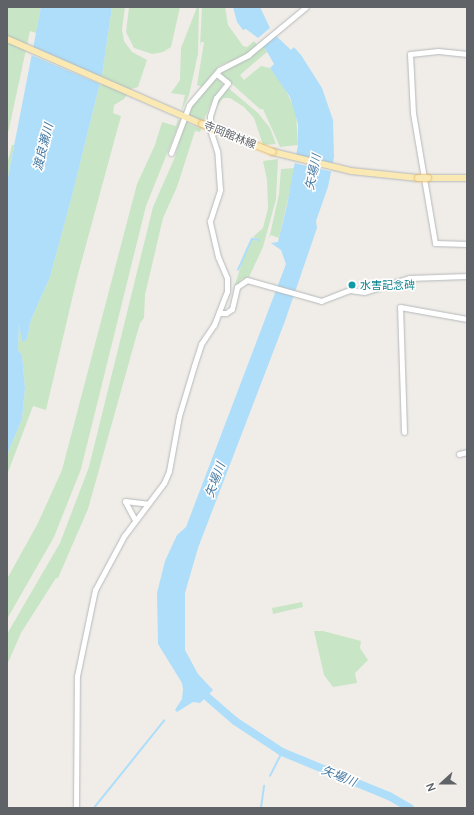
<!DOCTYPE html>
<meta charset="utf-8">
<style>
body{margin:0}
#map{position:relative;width:474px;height:815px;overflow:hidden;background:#f0ede8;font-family:Manrope,"Noto Sans JP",sans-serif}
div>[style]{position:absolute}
.green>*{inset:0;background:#c8e5c6}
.water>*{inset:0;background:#aedef9}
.pier>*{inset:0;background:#f0ede8}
.stream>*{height:1.5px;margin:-0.75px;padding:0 0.75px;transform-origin:0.75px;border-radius:0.75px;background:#aedef9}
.river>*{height:8px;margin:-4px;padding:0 4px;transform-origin:4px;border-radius:4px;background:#aedef9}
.roads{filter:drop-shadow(0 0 1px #b5b8bb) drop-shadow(0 0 1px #b5b8bb)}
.minor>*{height:5px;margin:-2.5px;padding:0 2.5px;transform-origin:2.5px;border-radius:2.5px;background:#fff}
.major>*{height:6px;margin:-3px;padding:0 3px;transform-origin:3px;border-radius:3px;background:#fae9b3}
.bridges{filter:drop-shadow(0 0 1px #e8bb68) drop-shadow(0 0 1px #e8bb68)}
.major-bridge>*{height:6px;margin:-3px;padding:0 3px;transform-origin:3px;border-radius:3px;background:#fae9b3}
.dots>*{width:11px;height:11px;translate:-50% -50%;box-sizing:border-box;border:2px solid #fff;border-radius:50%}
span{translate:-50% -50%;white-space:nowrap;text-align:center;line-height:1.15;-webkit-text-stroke:3px #fff;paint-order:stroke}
.street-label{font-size:11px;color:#5f6367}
.culture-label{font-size:11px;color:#0d838f}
.left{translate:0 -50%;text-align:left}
.water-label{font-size:12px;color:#477aa3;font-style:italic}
.frame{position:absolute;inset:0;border:8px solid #5f6367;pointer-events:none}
.north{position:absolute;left:422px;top:763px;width:40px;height:40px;-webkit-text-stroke:3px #fff;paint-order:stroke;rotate:249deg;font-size:11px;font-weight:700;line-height:16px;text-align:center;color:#5f6367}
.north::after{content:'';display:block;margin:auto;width:14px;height:18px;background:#5f6367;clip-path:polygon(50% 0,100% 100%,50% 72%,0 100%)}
</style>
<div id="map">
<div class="green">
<div style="clip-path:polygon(7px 7px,41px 7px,36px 33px,30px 31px,7px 138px)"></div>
<div style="clip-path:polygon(112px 7px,125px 7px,122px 30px,124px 41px,132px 52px,147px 60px,138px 87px,131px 89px,124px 99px,114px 105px,113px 113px,121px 116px,77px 278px,46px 410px,33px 406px,7px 475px,7px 455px,22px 419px,25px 388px,22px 355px,18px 350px,19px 320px,22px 341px,27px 339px,31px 320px,50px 277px,72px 196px,102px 75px)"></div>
<div style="clip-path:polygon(129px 7px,180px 7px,171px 47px,163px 52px,152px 54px,134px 48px,126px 32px)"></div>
<div style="clip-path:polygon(197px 7px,199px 7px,198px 54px,189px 95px,181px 112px,185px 95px,171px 93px,180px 80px,181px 48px)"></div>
<div style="clip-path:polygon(202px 7px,225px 7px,228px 25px,243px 46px,247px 47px,254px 41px,258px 46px,245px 55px,219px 66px,202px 87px,197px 85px,204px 42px,201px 42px,200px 46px)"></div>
<div style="clip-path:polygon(264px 45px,267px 52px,240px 75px,244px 80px,261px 66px,270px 68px,281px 80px,296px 112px,298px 145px,280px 147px,263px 109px,260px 109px,222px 75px,222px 70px,248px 58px)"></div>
<div style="clip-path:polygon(219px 79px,223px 85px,212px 101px,203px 122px,189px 116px,191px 107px,214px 80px)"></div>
<div style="clip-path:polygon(227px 87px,258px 113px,270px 128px,276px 144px,263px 145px,254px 118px,244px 107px,230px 98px,223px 98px,217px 106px,212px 125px,219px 96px)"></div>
<div style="clip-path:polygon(178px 119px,180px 121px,146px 206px,81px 469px,54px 537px,7px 619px,7px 579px,38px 523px,62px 470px,137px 184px,155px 145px,162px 122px,176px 126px)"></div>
<div style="clip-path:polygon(185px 122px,201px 129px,200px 132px,195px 131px,177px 187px,163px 218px,145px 295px,144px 318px,140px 323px,88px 509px,58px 578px,56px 578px,21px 633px,7px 665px,7px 634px,60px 543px,89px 467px,153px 207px,175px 157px)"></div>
<div style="clip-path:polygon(12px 145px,14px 145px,7px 182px,7px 164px)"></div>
<div style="clip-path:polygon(278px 159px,276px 199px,263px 247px,249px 277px,242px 279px,234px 288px,246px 249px,252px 240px,260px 241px,253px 237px,263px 228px,268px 208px,267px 180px,263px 161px)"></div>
<div style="clip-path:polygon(295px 168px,279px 238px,271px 235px,269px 239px,279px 194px,281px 169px)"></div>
<div style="clip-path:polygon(302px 602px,303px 607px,273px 614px,272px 608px)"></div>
<div style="clip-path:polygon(314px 631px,323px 631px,361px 641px,360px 648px,368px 660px,355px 673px,357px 683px,333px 687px,324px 675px)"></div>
</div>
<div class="water">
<div style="clip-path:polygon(41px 7px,112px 7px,102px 75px,72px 196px,50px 277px,31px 320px,27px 339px,22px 342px,19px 323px,18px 350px,22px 355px,25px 388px,22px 419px,7px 455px,7px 182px)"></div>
<div style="clip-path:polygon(233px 7px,260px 7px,270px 28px,258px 38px,246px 29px,243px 30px,237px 22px)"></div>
<div style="clip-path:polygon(273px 33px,291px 50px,294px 47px,301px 55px,322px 88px,333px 120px,334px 157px,328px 187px,316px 221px,317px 228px,285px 321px,198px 548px,185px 593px,185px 650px,198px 674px,213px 690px,200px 703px,193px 702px,177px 712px,175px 710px,182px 699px,183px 689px,182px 683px,158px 644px,157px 593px,165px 561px,177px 535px,186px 527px,286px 264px,281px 250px,271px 243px,278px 242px,287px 205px,298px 145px,298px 124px,290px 97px,270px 68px,274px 64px,262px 43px)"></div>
</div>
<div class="pier">
<div style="clip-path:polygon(34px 32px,33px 47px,103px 78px,102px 85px,31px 55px,12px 144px)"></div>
<div style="clip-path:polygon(295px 156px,334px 166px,333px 172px,294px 163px)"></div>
</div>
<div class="stream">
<div style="left:238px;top:270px;width:34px;rotate:-66deg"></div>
<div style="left:252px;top:239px;width:7px;rotate:8deg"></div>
<div style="left:270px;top:776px;width:27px;rotate:-63deg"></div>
<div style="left:94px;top:808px;width:112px;rotate:-51.2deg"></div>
<div style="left:261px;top:808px;width:22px;rotate:-82deg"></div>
</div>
<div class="river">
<div style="left:198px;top:689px;width:49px;rotate:40.9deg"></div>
<div style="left:235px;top:721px;width:56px;rotate:33.4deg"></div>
<div style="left:282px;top:752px;width:116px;rotate:22.4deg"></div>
<div style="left:389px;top:796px;width:24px;rotate:30deg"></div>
</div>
<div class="roads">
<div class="minor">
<div style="left:467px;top:54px;width:29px;rotate:-174deg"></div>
<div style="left:438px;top:51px;width:28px;rotate:174deg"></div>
<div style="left:410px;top:54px;width:59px;rotate:87.1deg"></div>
<div style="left:413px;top:113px;width:132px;rotate:80.4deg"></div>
<div style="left:435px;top:243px;width:32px;rotate:2deg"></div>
<div style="left:171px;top:153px;width:51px;rotate:-69.4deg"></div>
<div style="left:189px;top:105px;width:46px;rotate:-49.4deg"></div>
<div style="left:219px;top:70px;width:33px;rotate:-27deg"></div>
<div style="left:248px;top:55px;width:75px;rotate:-39.6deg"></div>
<div style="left:219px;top:313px;width:7px"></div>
<div style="left:226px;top:313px;width:7px;rotate:-34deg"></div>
<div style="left:232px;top:309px;width:23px;rotate:-77deg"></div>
<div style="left:237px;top:287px;width:12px;rotate:-35deg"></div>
<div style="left:247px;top:280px;width:77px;rotate:15.8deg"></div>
<div style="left:321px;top:301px;width:31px;rotate:-21deg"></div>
<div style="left:350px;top:290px;width:14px;rotate:8deg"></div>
<div style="left:364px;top:292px;width:47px;rotate:-17.3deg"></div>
<div style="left:409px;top:278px;width:58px;rotate:-2deg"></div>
<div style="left:404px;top:432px;width:125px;rotate:-91.8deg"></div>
<div style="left:400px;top:307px;width:68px;rotate:10.2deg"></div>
<div style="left:459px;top:454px;width:8px;rotate:-14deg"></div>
<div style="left:135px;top:520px;width:21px;rotate:-118deg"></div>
<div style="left:125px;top:501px;width:23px;rotate:7deg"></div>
<div style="left:76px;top:808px;width:132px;rotate:-89.6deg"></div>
<div style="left:77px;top:676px;width:88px;rotate:-78.2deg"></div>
<div style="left:95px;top:590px;width:61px;rotate:-61.8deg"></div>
<div style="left:124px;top:536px;width:66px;rotate:-53deg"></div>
<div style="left:164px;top:483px;width:13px;rotate:-67deg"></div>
<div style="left:169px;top:471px;width:56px;rotate:-79.7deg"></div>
<div style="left:179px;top:416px;width:52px;rotate:-73.3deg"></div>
<div style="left:194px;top:366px;width:23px;rotate:-72deg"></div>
<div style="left:201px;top:344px;width:23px;rotate:-56deg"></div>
<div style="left:214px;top:325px;width:36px;rotate:-69deg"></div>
<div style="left:227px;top:291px;width:13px;rotate:-90deg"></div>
<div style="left:227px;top:278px;width:23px;rotate:-113deg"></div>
<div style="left:218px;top:257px;width:37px;rotate:-103deg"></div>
<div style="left:210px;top:221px;width:33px;rotate:-72deg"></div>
<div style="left:220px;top:190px;width:39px;rotate:-94deg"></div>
<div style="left:217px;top:151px;width:23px;rotate:-108deg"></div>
<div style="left:210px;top:129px;width:13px;rotate:-90deg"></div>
<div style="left:210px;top:116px;width:19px;rotate:-72deg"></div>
<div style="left:216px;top:98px;width:19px;rotate:-51deg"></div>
<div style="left:228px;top:83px;width:14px;rotate:-141deg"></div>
</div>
<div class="major">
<div style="left:7px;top:39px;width:213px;rotate:23.6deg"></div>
<div style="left:273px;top:152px;width:80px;rotate:13.7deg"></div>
<div style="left:351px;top:171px;width:67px;rotate:6deg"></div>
<div style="left:428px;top:178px;width:39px"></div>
</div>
</div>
<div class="bridges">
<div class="major-bridge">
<div style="left:202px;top:124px;width:76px;rotate:21.5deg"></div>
<div style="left:418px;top:178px;width:10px"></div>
</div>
</div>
<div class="dots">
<div style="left:352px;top:285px;background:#0f9aa8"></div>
</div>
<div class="street-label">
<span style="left:230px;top:135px;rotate:22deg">寺岡館林線</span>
</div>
<div class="culture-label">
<span class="left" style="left:360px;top:285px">水害記念碑</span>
</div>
<div class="water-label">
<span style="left:43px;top:147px;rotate:-76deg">渡良瀬川</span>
<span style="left:313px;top:172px;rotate:-78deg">矢場川</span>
<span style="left:215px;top:480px;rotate:-70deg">矢場川</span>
<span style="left:339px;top:776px;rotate:22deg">矢場川</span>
</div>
<div class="frame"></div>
<div class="north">N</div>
</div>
